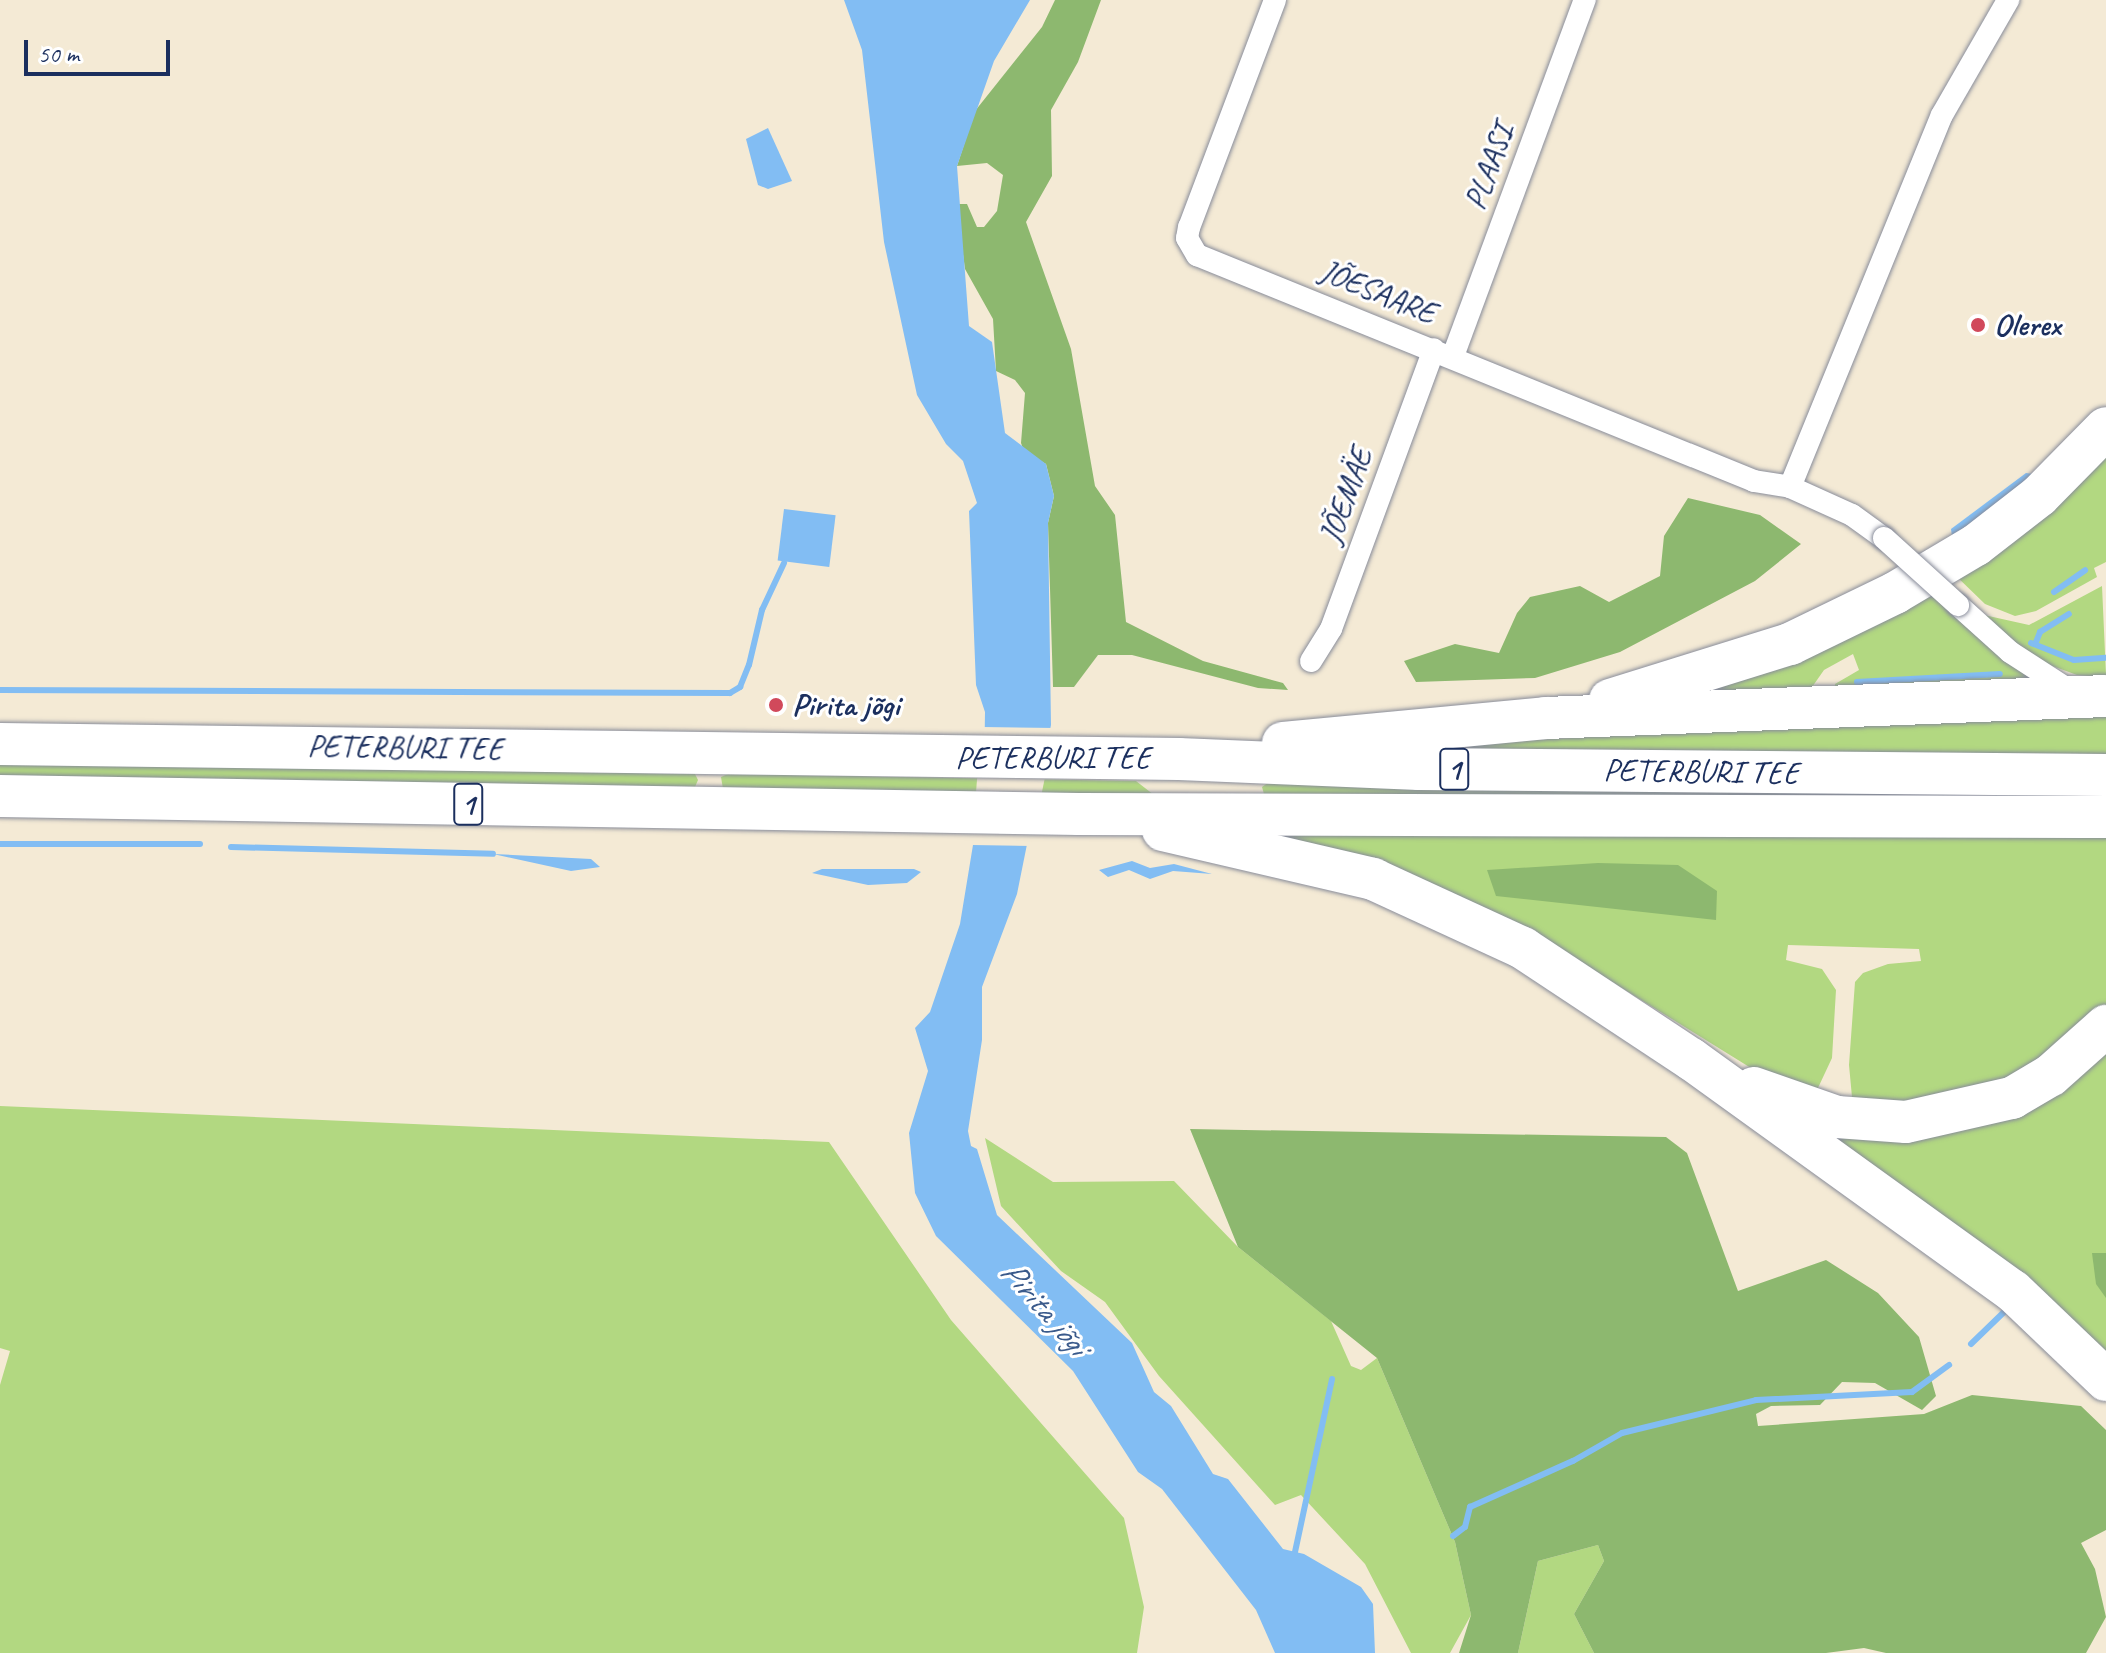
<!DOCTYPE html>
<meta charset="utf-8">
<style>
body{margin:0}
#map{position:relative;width:2106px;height:1653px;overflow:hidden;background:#f4ead5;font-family:Caveat,sans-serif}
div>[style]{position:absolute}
.green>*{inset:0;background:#b2d881}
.forest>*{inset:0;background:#8db86f}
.water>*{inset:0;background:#82bdf3;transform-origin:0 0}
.pier>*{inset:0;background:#f4ead5}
.stream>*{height:6px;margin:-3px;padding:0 3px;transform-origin:3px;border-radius:3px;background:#82bdf3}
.roads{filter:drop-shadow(0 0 2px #888c9a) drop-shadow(0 0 2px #888c9a)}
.street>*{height:22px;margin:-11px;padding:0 11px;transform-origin:11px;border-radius:11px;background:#fff}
.highway>*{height:42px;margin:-21px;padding:0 21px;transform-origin:21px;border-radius:21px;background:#fff}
.bridges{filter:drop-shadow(0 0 2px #888c9a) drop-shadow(0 0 2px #888c9a)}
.street-bridge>*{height:22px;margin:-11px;padding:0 11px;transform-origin:11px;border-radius:11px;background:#fff}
.dots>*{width:22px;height:22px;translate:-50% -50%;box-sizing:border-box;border:4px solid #fff;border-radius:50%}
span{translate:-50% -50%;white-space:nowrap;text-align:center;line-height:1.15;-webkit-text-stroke:6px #fff;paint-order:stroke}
.shield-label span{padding:2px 6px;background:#fff;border:2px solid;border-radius:6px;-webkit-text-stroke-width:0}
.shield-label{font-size:30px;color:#1b2f5e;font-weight:700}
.street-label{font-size:32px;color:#1b2f5e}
.poi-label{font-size:32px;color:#1b2f5e;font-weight:700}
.left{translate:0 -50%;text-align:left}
.water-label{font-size:34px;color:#3a5a8b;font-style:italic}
.scale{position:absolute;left:24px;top:40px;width:146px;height:36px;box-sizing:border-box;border:4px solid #1b2f5e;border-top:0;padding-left:10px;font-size:24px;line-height:28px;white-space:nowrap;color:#1b2f5e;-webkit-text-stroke:6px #fff;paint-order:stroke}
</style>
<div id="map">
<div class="green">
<div style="clip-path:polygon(2106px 446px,2106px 562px,2094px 568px,2097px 577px,2036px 611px,2015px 616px,1985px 604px,1953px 573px)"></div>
<div style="clip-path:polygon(2102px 586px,2106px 675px,2100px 677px,2077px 675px,2036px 660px,1984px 615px,2029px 625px)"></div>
<div style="clip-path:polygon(1923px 589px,2034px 681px,1835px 697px,1835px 684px,1859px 670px,1853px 654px,1824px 670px,1810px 690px,1629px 706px)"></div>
<div style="clip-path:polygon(2106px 710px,2106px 759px,1424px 755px,1398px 747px)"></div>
<div style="clip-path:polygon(0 763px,695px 774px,698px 780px,695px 787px,0 777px)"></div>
<div style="clip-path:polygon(728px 774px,1136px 781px,1154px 795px,723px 789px,721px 777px)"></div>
<div style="clip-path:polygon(1269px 782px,2106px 788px,2106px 804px,1264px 794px,1262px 787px)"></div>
<div style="clip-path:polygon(1299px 828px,2106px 833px,2106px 1009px,2087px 1029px,1978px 1095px,1865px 1107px,1852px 1097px,1849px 1065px,1855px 982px,1863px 973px,1888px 964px,1921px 961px,1919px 949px,1788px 945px,1786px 960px,1822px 969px,1836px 990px,1832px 1058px,1817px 1090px,1759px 1073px,1596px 972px,1282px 837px)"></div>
<div style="clip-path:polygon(2106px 1043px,2106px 1363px,1818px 1125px,1862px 1133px)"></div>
<div style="clip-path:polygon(0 1106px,829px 1142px,951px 1320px,1124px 1518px,1144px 1607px,1137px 1653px,0 1653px,0 1385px,10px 1351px,0 1348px)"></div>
<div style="clip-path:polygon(985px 1138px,1053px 1182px,1174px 1181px,1238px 1247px,1331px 1321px,1351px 1366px,1361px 1370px,1377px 1358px,1455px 1542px,1471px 1615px,1450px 1653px,1411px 1653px,1365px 1564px,1301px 1495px,1275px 1505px,1159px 1376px,1105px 1302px,1061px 1271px,1001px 1206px)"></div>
<div style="clip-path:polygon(1598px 1545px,1604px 1561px,1574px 1614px,1594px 1653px,1518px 1653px,1538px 1561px)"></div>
</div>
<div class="forest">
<div style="clip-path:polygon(1055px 0,1101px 0,1078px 62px,1051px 110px,1052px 176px,1026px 222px,1071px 349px,1095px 486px,1115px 515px,1126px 622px,1203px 661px,1283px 683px,1288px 690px,1258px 688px,1132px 655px,1098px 655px,1074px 687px,1053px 687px,1048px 523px,1054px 496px,1046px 464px,1024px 451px,1021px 443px,1025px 393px,1015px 380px,996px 371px,993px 319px,965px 269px,956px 204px,967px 204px,977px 227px,984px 227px,997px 211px,1003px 175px,987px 163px,957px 166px,975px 111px,1042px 27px)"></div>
<div style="clip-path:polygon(1688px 498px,1760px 515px,1801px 544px,1755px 581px,1620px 652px,1535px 678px,1416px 682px,1404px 661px,1455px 644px,1499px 653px,1517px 613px,1530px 597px,1580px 586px,1609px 602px,1660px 576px,1664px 536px)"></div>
<div style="clip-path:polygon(1598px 863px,1678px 865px,1717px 891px,1716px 920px,1496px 896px,1487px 870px)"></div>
<div style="clip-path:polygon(1190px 1129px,1666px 1137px,1687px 1153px,1738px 1291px,1826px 1260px,1878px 1293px,1919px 1337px,1936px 1396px,1922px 1410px,1875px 1383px,1842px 1382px,1820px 1405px,1771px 1406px,1756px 1414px,1758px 1426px,1924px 1414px,1972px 1395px,2081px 1406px,2106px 1430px,2106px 1530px,2081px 1543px,2095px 1569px,2106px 1617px,2086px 1653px,1886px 1653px,1864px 1648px,1826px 1653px,1594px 1653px,1574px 1614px,1604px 1561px,1598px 1545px,1538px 1561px,1518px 1653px,1459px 1653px,1471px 1615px,1455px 1542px,1377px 1358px,1238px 1247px)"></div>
<div style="clip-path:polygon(2092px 1253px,2106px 1253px,2106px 1298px,2096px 1284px)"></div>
</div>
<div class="water">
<div style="clip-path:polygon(844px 0,1030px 0,994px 61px,957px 166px,969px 326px,992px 342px,1005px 433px,1046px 464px,1054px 496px,1048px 523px,1051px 725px,1017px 894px,982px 987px,982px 1040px,968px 1131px,971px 1146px,977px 1149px,997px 1215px,1132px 1343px,1154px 1392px,1171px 1406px,1213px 1474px,1228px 1479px,1283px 1549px,1304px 1554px,1361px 1587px,1373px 1604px,1375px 1653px,1275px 1653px,1256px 1610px,1162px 1489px,1138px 1472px,1073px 1371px,936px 1236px,915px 1193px,909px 1133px,928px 1071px,915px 1028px,930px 1012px,960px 924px,984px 778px,985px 712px,976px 685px,969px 511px,977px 503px,963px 461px,946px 444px,917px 395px,884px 242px,862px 50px)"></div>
<div style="clip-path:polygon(768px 128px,792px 181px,768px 189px,758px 185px,746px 139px)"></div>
<div style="clip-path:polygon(2026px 473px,2033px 474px,2027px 485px,1952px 536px,1951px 529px)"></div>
<div style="left:784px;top:509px;width:52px;height:52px;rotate:7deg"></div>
<div style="clip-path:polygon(493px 854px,591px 859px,600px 867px,571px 871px)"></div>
<div style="clip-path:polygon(1132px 861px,1150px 868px,1174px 864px,1212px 874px,1173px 871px,1150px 879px,1129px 870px,1108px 877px,1099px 870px)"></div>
<div style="clip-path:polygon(822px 869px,914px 869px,921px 872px,907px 883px,868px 885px,812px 873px)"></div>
</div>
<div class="pier">
<div style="clip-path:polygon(981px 727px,1055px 728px,1031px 846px,972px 845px)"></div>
</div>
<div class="stream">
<div style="left:2054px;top:592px;width:38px;rotate:-35deg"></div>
<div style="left:2036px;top:642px;width:11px;rotate:-68deg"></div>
<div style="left:2040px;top:632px;width:34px;rotate:-32deg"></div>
<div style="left:2031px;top:643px;width:46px;rotate:21.6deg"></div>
<div style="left:2074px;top:660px;width:32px;rotate:-4deg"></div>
<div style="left:1857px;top:682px;width:143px;rotate:-3.2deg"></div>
<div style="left:0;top:690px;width:730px;rotate:0.24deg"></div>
<div style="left:730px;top:693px;width:12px;rotate:-31deg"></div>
<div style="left:740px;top:687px;width:24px;rotate:-68deg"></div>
<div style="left:749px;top:665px;width:57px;rotate:-76.7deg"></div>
<div style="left:762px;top:610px;width:52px;rotate:-64.9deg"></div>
<div style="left:0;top:844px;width:200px"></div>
<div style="left:231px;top:847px;width:262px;rotate:1.5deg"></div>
<div style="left:1971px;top:1344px;width:46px;rotate:-44.1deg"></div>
<div style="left:1453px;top:1536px;width:15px;rotate:-37deg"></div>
<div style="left:1465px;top:1527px;width:21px;rotate:-76deg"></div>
<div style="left:1470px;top:1507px;width:113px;rotate:-24.1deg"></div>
<div style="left:1573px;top:1461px;width:56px;rotate:-29.7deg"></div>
<div style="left:1622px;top:1433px;width:138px;rotate:-13.8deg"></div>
<div style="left:1756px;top:1400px;width:156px;rotate:-2.9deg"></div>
<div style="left:1912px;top:1392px;width:46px;rotate:-36.1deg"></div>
<div style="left:1295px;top:1552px;width:177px;rotate:-77.9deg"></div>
</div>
<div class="roads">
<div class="street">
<div style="left:1275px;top:0;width:243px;rotate:110.7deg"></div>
<div style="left:1189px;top:227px;width:11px;rotate:100deg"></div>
<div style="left:1187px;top:238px;width:20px;rotate:60deg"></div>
<div style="left:1197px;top:255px;width:601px;rotate:22.08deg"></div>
<div style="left:1754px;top:481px;width:36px;rotate:9deg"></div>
<div style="left:1790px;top:487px;width:68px;rotate:24.3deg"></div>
<div style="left:1852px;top:515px;width:39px;rotate:36deg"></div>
<div style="left:1453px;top:356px;width:380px;rotate:-69.7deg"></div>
<div style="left:1790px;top:487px;width:402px;rotate:-67.8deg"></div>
<div style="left:1942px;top:115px;width:133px;rotate:-60.1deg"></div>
<div style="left:1958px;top:605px;width:70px;rotate:42.1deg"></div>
<div style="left:2010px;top:652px;width:70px;rotate:32.8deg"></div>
<div style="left:1311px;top:661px;width:38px;rotate:-58deg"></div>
<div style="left:1331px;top:629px;width:298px;rotate:-69.8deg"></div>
</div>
<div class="highway">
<div style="left:1610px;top:700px;width:189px;rotate:-17.3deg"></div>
<div style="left:1790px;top:644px;width:117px;rotate:-25.9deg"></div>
<div style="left:1895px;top:593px;width:94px;rotate:-30.7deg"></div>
<div style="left:1976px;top:545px;width:80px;rotate:-37.9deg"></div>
<div style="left:2039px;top:496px;width:95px;rotate:-45.4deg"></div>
<div style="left:1283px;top:743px;width:264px;rotate:-5.4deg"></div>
<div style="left:1546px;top:718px;width:560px;rotate:-2.25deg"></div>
<div style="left:0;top:744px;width:1179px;rotate:0.73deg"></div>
<div style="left:1179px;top:759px;width:240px;rotate:2.4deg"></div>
<div style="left:1419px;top:769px;width:687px;rotate:0.5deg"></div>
<div style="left:0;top:796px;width:1079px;rotate:0.96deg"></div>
<div style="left:1079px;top:814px;width:1027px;rotate:0.17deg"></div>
<div style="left:1163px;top:830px;width:216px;rotate:13.1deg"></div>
<div style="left:1373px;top:879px;width:165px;rotate:24.7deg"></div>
<div style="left:1523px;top:948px;width:201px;rotate:33.5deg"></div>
<div style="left:1691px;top:1059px;width:397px;rotate:35.8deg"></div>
<div style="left:2013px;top:1291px;width:129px;rotate:43.7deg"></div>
<div style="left:1754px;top:1088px;width:88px;rotate:19.3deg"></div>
<div style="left:1837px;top:1117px;width:69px;rotate:4.1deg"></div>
<div style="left:1906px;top:1122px;width:109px;rotate:-12.8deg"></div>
<div style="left:2012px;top:1098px;width:45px;rotate:-30.5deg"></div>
<div style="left:2051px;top:1075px;width:74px;rotate:-41.7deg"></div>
</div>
</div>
<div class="bridges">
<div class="street-bridge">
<div style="left:1884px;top:538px;width:100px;rotate:42.2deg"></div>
</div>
</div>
<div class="dots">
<div style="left:1978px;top:325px;background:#d1495b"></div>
<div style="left:776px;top:705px;background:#d1495b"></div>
</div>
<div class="shield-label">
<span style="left:1454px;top:769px">1</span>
<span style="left:468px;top:804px">1</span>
</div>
<div class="street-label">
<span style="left:1489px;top:167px;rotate:-70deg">PLAASI</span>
<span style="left:1378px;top:292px;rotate:22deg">JÕESAARE</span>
<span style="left:1346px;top:496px;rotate:-70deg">JÕEMÄE</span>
<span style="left:405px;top:748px;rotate:1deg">PETERBURI TEE</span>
<span style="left:1053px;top:758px">PETERBURI TEE</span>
<span style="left:1701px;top:772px;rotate:1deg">PETERBURI TEE</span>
</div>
<div class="poi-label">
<span class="left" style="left:1994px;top:325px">Olerex</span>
<span class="left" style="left:792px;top:705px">Pirita jõgi</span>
</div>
<div class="water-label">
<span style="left:1045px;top:1307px;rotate:49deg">Pirita jõgi</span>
</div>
<div class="scale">50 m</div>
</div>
